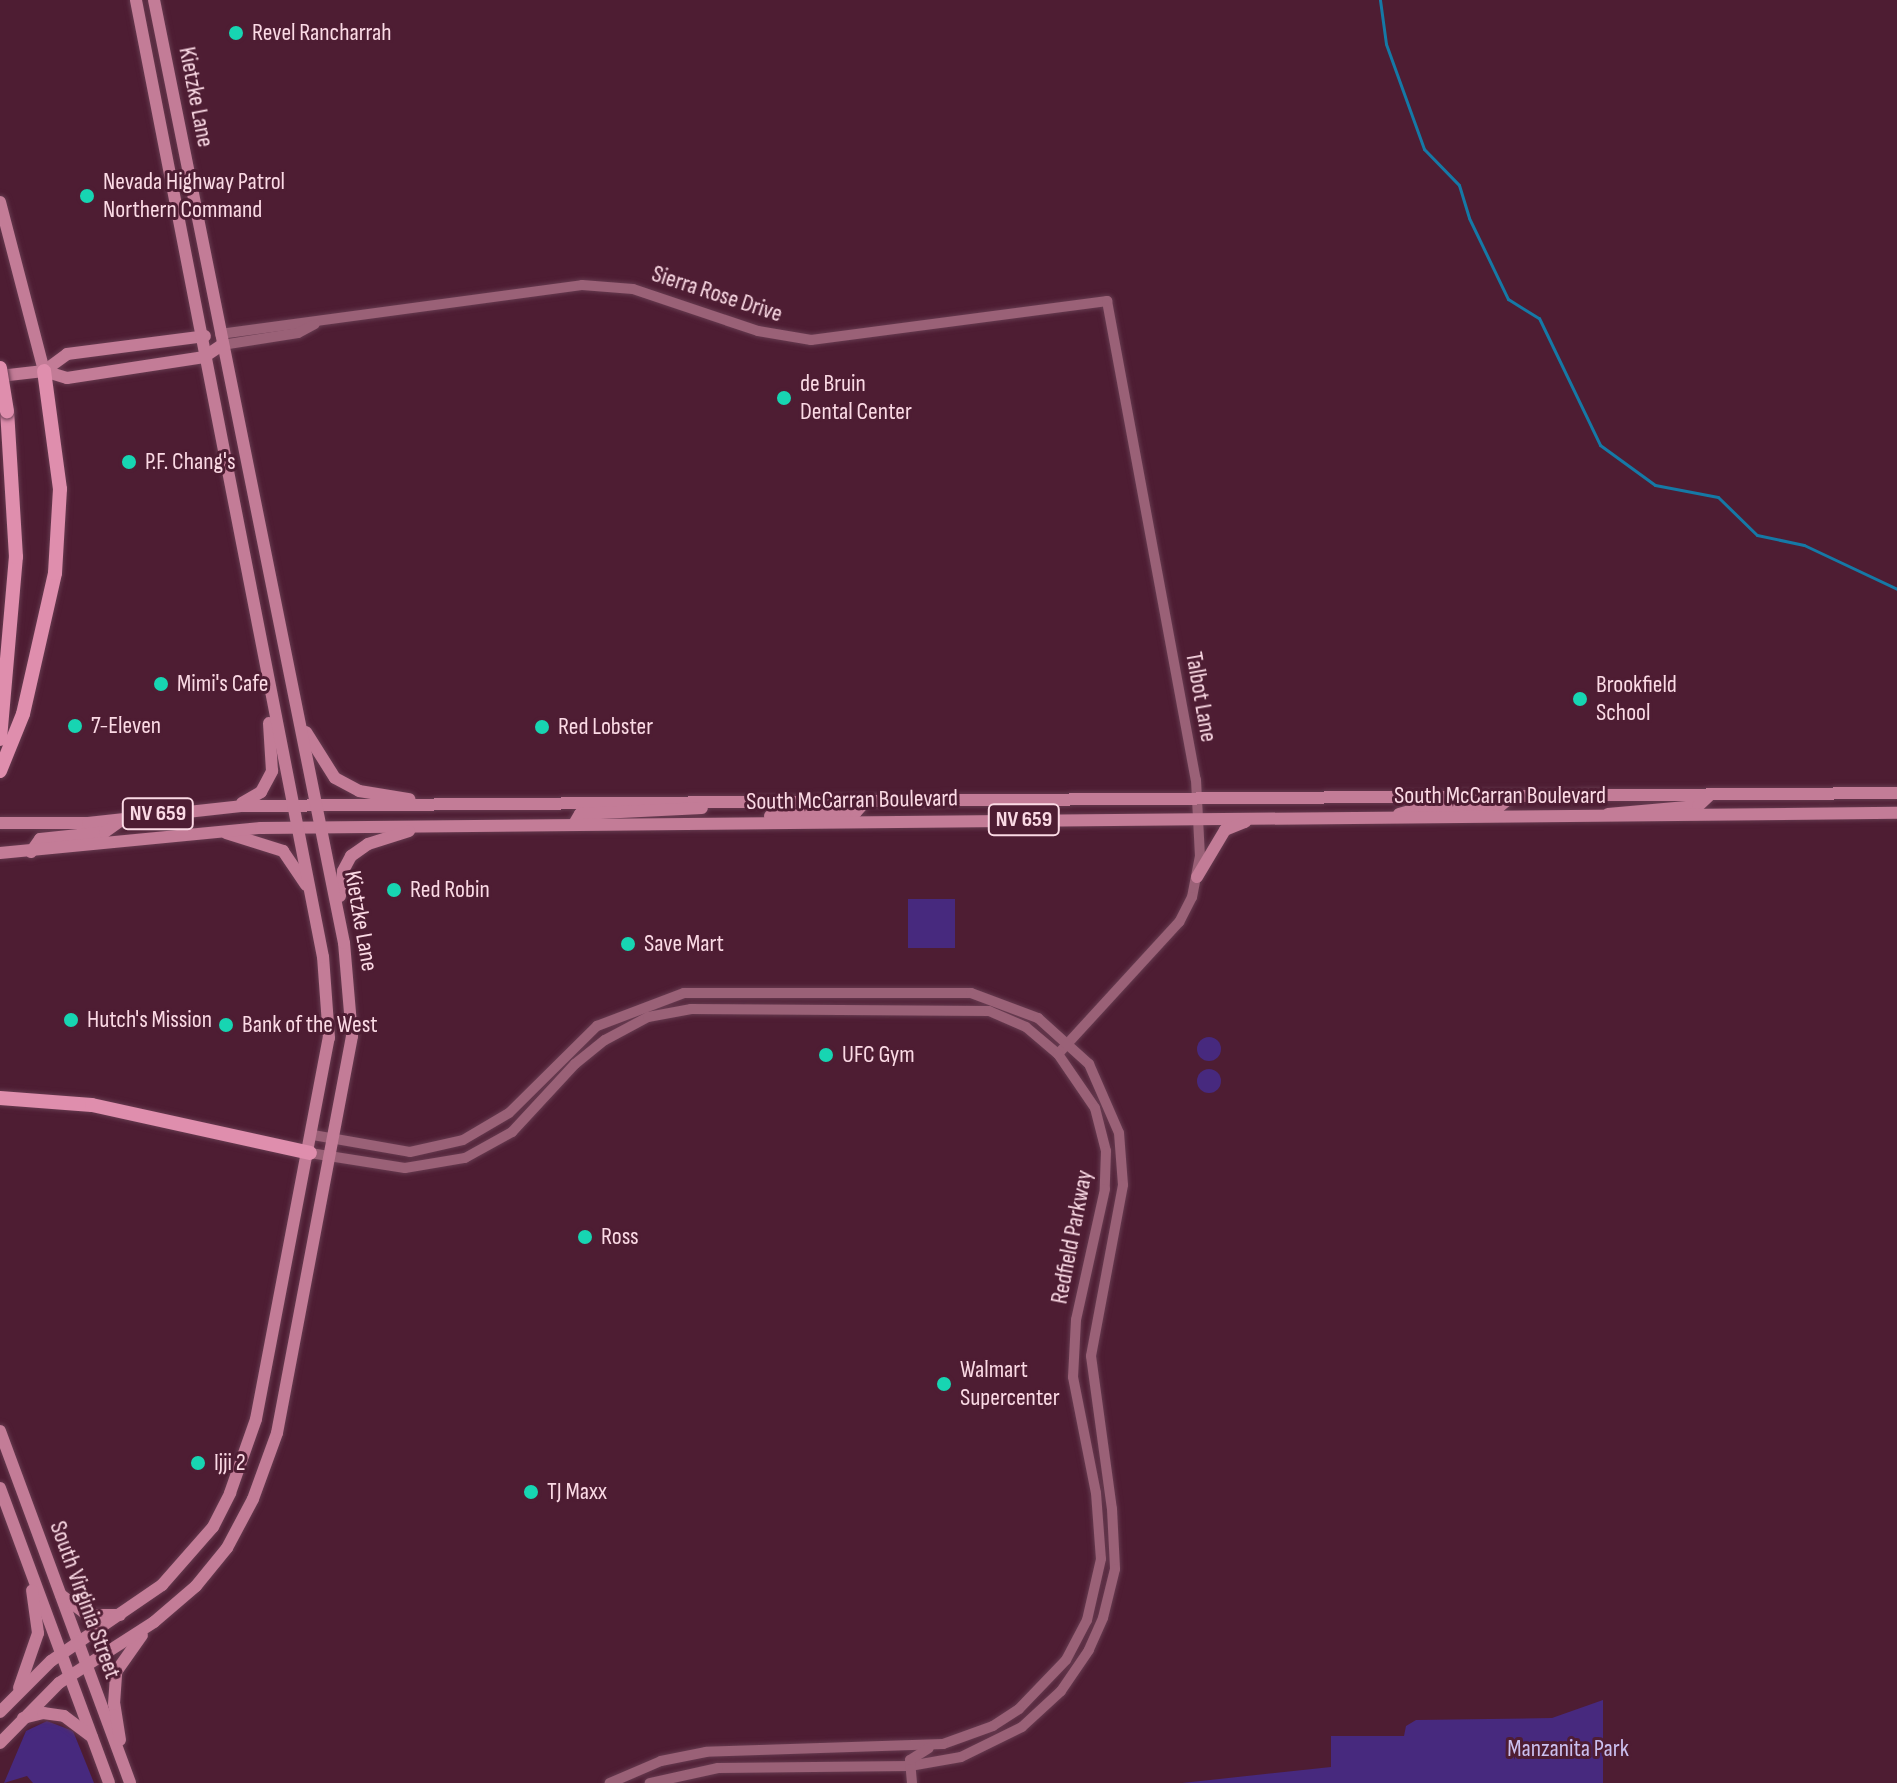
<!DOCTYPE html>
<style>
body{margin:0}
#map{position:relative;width:1897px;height:1783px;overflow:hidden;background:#4e1d33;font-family:"Sofia Sans Condensed",sans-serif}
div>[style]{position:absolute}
.green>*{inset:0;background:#47297e;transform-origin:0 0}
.round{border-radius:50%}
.stream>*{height:3px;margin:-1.5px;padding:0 1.5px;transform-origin:1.5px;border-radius:1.5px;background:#1579a6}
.roads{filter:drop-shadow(0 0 2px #663b50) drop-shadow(0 0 2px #663b50)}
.minor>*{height:10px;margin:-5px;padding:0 5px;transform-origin:5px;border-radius:5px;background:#9a6177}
.major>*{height:12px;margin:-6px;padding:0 6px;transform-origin:6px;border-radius:6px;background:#c37c97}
.highway>*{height:14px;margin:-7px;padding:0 7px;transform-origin:7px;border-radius:7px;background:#df8ead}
.bridges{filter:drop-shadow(0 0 2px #663b50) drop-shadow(0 0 2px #663b50)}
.highway-bridge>*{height:14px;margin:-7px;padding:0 7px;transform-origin:7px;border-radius:7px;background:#df8ead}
.dots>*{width:22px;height:22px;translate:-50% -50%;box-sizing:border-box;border:4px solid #4e1d33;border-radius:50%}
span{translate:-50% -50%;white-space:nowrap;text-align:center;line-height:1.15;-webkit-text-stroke:6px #4e1d33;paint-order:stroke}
.shield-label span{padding:2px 6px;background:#4e1d33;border:2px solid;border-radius:6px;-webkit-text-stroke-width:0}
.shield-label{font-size:22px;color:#fbdae5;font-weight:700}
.poi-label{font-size:24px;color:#fbdae5}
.left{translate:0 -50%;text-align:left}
.street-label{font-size:24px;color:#fbdae5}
.park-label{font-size:24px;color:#cbc0f0}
</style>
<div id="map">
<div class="green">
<div style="left:908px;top:899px;width:47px;height:49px"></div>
<div class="round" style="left:1197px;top:1037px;width:24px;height:24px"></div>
<div class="round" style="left:1197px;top:1069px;width:24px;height:24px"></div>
<div style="clip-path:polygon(1603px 1700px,1603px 1783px,1182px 1783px,1331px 1767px,1331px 1736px,1404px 1736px,1406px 1726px,1416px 1720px,1552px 1718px)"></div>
<div style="clip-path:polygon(47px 1721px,73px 1731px,94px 1783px,33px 1783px,27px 1776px,4px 1783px,26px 1731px)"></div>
</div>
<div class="stream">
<div style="left:1380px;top:0;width:44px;rotate:82.2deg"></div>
<div style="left:1386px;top:44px;width:112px;rotate:70.1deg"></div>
<div style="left:1424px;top:149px;width:50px;rotate:45.8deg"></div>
<div style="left:1459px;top:185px;width:34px;rotate:73deg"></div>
<div style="left:1469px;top:218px;width:90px;rotate:64.3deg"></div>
<div style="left:1508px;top:299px;width:36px;rotate:32deg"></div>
<div style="left:1539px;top:318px;width:141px;rotate:64.3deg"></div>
<div style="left:1600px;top:445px;width:68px;rotate:36deg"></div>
<div style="left:1655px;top:485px;width:64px;rotate:10.8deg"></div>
<div style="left:1718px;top:497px;width:54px;rotate:44.3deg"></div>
<div style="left:1757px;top:535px;width:48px;rotate:12deg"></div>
<div style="left:1804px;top:545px;width:103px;rotate:25.3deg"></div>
</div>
<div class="roads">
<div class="minor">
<div style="left:220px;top:334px;width:365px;rotate:-7.7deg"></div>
<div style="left:582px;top:285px;width:51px;rotate:4.5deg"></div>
<div style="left:633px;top:289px;width:132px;rotate:18.6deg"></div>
<div style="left:758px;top:331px;width:54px;rotate:9.6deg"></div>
<div style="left:811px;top:340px;width:299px;rotate:-7.5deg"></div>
<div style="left:1107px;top:301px;width:487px;rotate:79.5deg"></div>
<div style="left:1196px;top:780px;width:76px;rotate:87deg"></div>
<div style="left:1200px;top:856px;width:42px;rotate:101deg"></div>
<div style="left:1192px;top:897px;width:28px;rotate:117deg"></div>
<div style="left:1179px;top:922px;width:179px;rotate:132.5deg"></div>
<div style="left:222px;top:345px;width:77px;rotate:-9deg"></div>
<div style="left:298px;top:333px;width:19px;rotate:-28deg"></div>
<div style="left:313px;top:1135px;width:98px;rotate:9.9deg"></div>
<div style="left:410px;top:1152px;width:54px;rotate:-12.8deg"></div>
<div style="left:463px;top:1140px;width:53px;rotate:-30.4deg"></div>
<div style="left:509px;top:1113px;width:124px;rotate:-44.7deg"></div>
<div style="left:597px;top:1026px;width:93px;rotate:-20.8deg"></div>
<div style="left:684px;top:993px;width:287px"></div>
<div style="left:971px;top:993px;width:72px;rotate:20.5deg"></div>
<div style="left:1038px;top:1018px;width:69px;rotate:42deg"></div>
<div style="left:1089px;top:1064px;width:75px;rotate:66.5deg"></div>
<div style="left:1119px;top:1133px;width:52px;rotate:85.6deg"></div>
<div style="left:1123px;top:1185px;width:174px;rotate:100.6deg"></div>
<div style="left:1091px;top:1356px;width:154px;rotate:82.2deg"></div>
<div style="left:1112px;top:1509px;width:60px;rotate:87.1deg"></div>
<div style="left:1115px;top:1569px;width:50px;rotate:103.8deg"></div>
<div style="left:1103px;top:1618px;width:35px;rotate:114deg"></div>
<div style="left:1089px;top:1650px;width:50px;rotate:124.3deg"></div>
<div style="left:1061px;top:1691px;width:53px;rotate:137.3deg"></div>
<div style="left:1022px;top:1727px;width:68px;rotate:153.8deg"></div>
<div style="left:961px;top:1757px;width:52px;rotate:170deg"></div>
<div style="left:910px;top:1766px;width:192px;rotate:179.4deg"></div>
<div style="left:718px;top:1768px;width:70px;rotate:167.6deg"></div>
<div style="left:310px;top:1153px;width:96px;rotate:9deg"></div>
<div style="left:405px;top:1168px;width:61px;rotate:-9.5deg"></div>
<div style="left:465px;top:1158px;width:54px;rotate:-29deg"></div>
<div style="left:512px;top:1132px;width:93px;rotate:-47.2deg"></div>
<div style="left:575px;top:1064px;width:38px;rotate:-39deg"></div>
<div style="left:605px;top:1040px;width:49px;rotate:-28.1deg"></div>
<div style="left:648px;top:1017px;width:44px;rotate:-10.5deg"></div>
<div style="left:691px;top:1009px;width:298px;rotate:0.4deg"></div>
<div style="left:989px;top:1011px;width:40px;rotate:23.4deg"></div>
<div style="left:1026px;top:1027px;width:42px;rotate:40.2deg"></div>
<div style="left:1058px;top:1054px;width:65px;rotate:55.6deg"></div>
<div style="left:1095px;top:1108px;width:44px;rotate:75.7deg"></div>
<div style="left:1106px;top:1151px;width:38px;rotate:92deg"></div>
<div style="left:1105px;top:1189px;width:134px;rotate:102.5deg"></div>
<div style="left:1076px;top:1320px;width:57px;rotate:93deg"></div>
<div style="left:1073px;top:1377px;width:118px;rotate:78.8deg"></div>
<div style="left:1096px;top:1493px;width:66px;rotate:85.7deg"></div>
<div style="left:1101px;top:1559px;width:63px;rotate:102.9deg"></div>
<div style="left:1087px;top:1620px;width:45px;rotate:117.7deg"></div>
<div style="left:1066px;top:1660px;width:68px;rotate:133.8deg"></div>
<div style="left:1019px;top:1709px;width:31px;rotate:147deg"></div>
<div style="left:993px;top:1726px;width:53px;rotate:160.2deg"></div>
<div style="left:943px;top:1744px;width:237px;rotate:178.1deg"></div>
<div style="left:706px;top:1752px;width:46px;rotate:168.7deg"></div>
<div style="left:661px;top:1761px;width:56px;rotate:156.7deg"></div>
<div style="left:912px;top:1783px;width:23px;rotate:-95deg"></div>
<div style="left:910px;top:1760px;width:22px;rotate:-32deg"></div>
</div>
<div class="major">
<div style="left:0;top:202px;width:175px;rotate:75.4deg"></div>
<div style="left:44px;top:371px;width:24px;rotate:17deg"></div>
<div style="left:67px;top:378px;width:139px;rotate:-8.7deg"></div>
<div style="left:204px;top:357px;width:22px;rotate:-34deg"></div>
<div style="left:0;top:376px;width:44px;rotate:-6.5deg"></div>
<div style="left:44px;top:371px;width:29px;rotate:-36deg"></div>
<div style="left:67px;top:354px;width:139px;rotate:-7.4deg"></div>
<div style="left:306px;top:732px;width:54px;rotate:57.8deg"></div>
<div style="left:335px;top:778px;width:27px;rotate:28deg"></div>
<div style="left:359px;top:791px;width:51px;rotate:9.1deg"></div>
<div style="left:242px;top:803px;width:22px;rotate:-30deg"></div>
<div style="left:261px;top:792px;width:24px;rotate:-62deg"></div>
<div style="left:272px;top:771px;width:48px;rotate:-93.6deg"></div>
<div style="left:1399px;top:814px;width:22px;rotate:-16deg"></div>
<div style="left:1420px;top:808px;width:79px;rotate:-0.7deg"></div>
<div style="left:1499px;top:807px;width:17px;rotate:-40deg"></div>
<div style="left:1608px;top:814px;width:90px;rotate:-5.1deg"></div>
<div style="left:1698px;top:806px;width:16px;rotate:-43deg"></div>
<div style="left:770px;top:816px;width:86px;rotate:-2.7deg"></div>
<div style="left:856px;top:812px;width:15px;rotate:-48deg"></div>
<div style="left:0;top:823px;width:88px"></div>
<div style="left:88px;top:823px;width:156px;rotate:-6.3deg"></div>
<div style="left:243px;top:806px;width:1654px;rotate:-0.45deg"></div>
<div style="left:574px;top:824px;width:12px;rotate:-59deg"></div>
<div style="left:580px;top:814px;width:122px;rotate:-2.8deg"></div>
<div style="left:226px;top:833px;width:60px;rotate:17.5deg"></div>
<div style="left:283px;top:851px;width:41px;rotate:55.9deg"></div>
<div style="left:31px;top:852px;width:16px;rotate:-55deg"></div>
<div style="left:40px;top:839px;width:65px;rotate:-6.1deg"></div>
<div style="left:105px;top:832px;width:19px;rotate:-36deg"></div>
<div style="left:0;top:853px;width:262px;rotate:-5.5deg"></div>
<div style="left:261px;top:828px;width:1636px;rotate:-0.53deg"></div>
<div style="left:1197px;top:877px;width:55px;rotate:-59.2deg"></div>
<div style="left:1225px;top:830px;width:22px;rotate:-22deg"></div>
<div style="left:340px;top:896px;width:25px;rotate:-83deg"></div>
<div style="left:343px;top:871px;width:17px;rotate:-62deg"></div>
<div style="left:351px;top:856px;width:21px;rotate:-35deg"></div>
<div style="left:368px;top:844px;width:43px;rotate:-17.6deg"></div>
<div style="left:0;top:1431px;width:375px;rotate:69.7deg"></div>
<div style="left:0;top:1488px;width:314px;rotate:69.7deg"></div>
<div style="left:61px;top:1595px;width:34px;rotate:37deg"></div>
<div style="left:88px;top:1615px;width:32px"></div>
<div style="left:19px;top:1688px;width:58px;rotate:-70.9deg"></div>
<div style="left:38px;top:1633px;width:43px;rotate:-97.9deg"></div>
<div style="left:0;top:1712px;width:72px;rotate:-45deg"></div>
<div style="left:51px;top:1661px;width:135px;rotate:-34.4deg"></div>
<div style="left:162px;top:1585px;width:77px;rotate:-48.7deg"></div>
<div style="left:213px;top:1527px;width:38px;rotate:-63deg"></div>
<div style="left:230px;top:1493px;width:78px;rotate:-70.6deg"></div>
<div style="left:256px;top:1419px;width:388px;rotate:-79.2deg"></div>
<div style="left:329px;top:1038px;width:81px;rotate:-94.2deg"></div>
<div style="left:323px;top:957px;width:975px;rotate:-101.06deg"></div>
<div style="left:23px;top:1718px;width:21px;rotate:-14deg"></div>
<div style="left:43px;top:1713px;width:21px;rotate:8deg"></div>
<div style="left:64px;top:1716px;width:35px;rotate:37deg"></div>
<div style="left:120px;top:1740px;width:36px;rotate:-99deg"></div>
<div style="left:114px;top:1704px;width:32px;rotate:-86deg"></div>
<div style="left:116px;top:1672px;width:45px;rotate:-54.9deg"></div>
<div style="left:0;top:1743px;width:84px;rotate:-45.5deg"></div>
<div style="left:59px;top:1683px;width:113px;rotate:-32.7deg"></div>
<div style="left:154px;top:1622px;width:55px;rotate:-40.6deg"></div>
<div style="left:196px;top:1586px;width:49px;rotate:-50.8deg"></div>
<div style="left:227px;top:1548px;width:55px;rotate:-62deg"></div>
<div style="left:253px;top:1499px;width:70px;rotate:-70deg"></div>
<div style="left:277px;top:1433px;width:404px;rotate:-79.3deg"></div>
<div style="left:352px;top:1036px;width:93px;rotate:-94.9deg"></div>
<div style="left:344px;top:943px;width:962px;rotate:-101.39deg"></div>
</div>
<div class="highway">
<div style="left:0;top:739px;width:183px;rotate:-85deg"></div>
<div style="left:16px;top:557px;width:146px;rotate:-93.5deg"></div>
<div style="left:0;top:771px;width:61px;rotate:-68deg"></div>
<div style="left:23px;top:714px;width:145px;rotate:-77.2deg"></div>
<div style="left:55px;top:573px;width:84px;rotate:-86.6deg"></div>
<div style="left:60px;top:489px;width:119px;rotate:-97.7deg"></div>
<div style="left:0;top:1098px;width:92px;rotate:4.4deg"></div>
<div style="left:92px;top:1105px;width:223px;rotate:12.4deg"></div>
</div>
</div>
<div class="bridges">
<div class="highway-bridge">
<div style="left:0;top:368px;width:44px;rotate:80.8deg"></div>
</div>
</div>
<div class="dots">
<div style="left:236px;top:33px;background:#17d5b2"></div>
<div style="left:87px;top:196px;background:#17d5b2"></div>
<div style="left:784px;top:398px;background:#17d5b2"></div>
<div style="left:129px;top:462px;background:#17d5b2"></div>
<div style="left:161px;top:684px;background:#17d5b2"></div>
<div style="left:1580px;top:699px;background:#17d5b2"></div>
<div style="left:75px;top:726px;background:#17d5b2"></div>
<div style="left:542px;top:727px;background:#17d5b2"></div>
<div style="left:394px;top:890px;background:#17d5b2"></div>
<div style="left:628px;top:944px;background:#17d5b2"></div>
<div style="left:71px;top:1020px;background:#17d5b2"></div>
<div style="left:226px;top:1025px;background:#17d5b2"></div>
<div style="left:826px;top:1055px;background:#17d5b2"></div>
<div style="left:585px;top:1237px;background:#17d5b2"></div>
<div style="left:944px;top:1384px;background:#17d5b2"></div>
<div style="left:198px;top:1463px;background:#17d5b2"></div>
<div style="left:531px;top:1492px;background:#17d5b2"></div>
</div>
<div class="shield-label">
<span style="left:158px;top:814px">NV 659</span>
<span style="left:1024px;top:820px">NV 659</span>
</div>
<div class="poi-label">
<span class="left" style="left:252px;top:33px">Revel Rancharrah</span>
<span class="left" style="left:103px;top:196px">Nevada Highway Patrol<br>Northern Command</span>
<span class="left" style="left:800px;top:398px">de Bruin<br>Dental Center</span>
<span class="left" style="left:145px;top:462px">P.F. Chang's</span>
<span class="left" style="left:177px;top:684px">Mimi's Cafe</span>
<span class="left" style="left:1596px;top:699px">Brookfield<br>School</span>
<span class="left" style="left:91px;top:726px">7-Eleven</span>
<span class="left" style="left:558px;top:727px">Red Lobster</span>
<span class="left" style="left:410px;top:890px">Red Robin</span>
<span class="left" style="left:644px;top:944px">Save Mart</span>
<span class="left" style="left:87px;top:1020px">Hutch's Mission</span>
<span class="left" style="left:242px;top:1025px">Bank of the West</span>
<span class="left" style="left:842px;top:1055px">UFC Gym</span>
<span class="left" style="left:601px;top:1237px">Ross</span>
<span class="left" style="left:960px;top:1384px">Walmart<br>Supercenter</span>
<span class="left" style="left:214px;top:1463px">Ijji 2</span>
<span class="left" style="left:547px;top:1492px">TJ Maxx</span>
</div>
<div class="street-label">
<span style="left:196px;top:97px;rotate:79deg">Kietzke Lane</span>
<span style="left:717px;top:294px;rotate:18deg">Sierra Rose Drive</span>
<span style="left:1201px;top:697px;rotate:80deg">Talbot Lane</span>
<span style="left:1500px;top:796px">South McCarran Boulevard</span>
<span style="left:852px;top:800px;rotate:-1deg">South McCarran Boulevard</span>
<span style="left:361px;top:921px;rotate:80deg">Kietzke Lane</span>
<span style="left:1072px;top:1237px;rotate:-79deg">Redfield Parkway</span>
<span style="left:85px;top:1600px;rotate:70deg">South Virginia Street</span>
</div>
<div class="park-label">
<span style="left:1568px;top:1749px">Manzanita Park</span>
</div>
</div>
